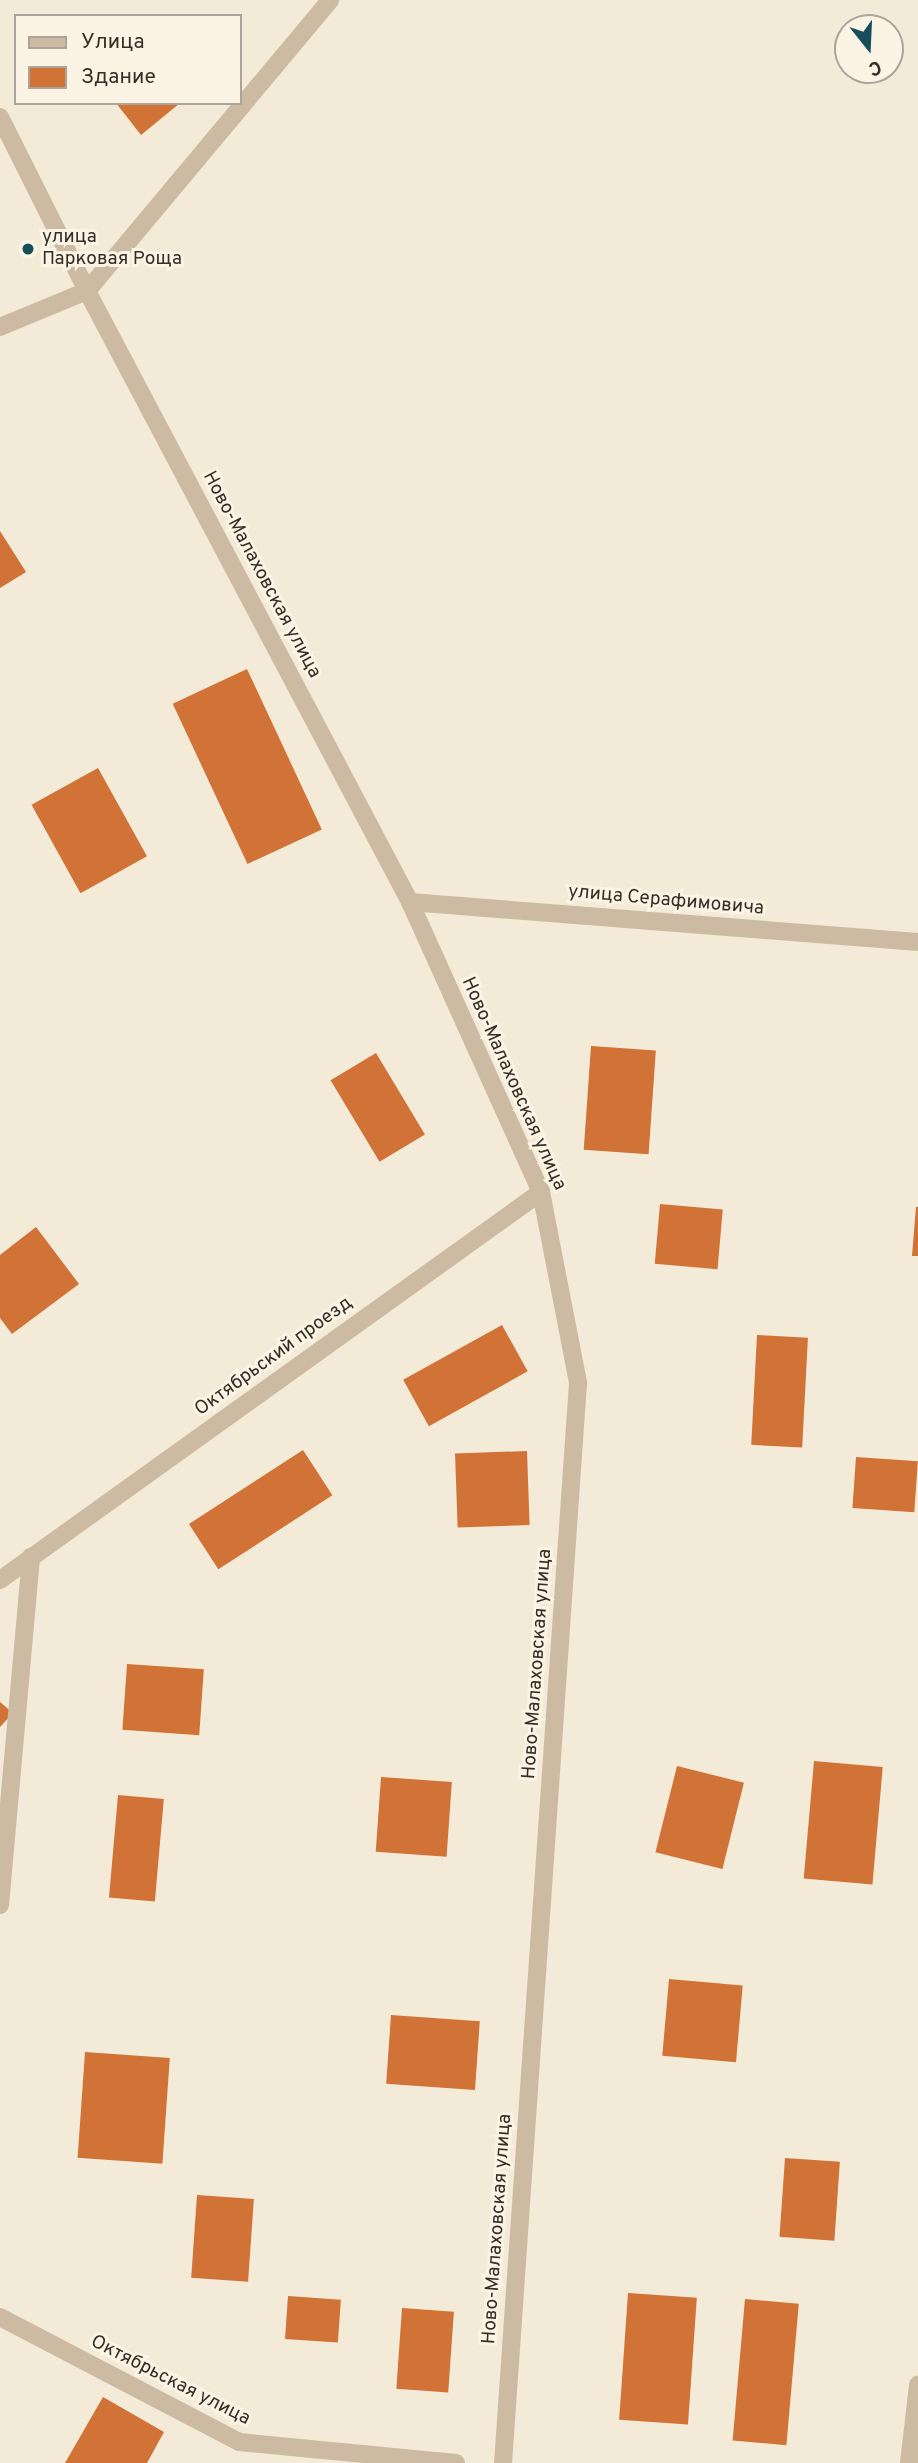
<!DOCTYPE html>
<meta charset="utf-8">
<style>
body{margin:0}
#map{position:relative;width:918px;height:2463px;overflow:hidden;background:#f3ead7;font-family:Overpass,sans-serif}
div>[style]{position:absolute}
.building>*{inset:0;background:#d17237;transform-origin:0 0}
.minor>*{height:18px;margin:-9px;padding:0 9px;transform-origin:9px;border-radius:9px;background:#ccbba2}
.tertiary>*{height:18px;margin:-9px;padding:0 9px;transform-origin:9px;border-radius:9px;background:#ccbba2}
.dots>*{width:19px;height:19px;translate:-50% -50%;box-sizing:border-box;border:4px solid #fbf3e4;border-radius:50%}
span{translate:-50% -50%;white-space:nowrap;text-align:center;line-height:1.15;-webkit-text-stroke:6px #fbf3e4;paint-order:stroke}
.poi-label{font-size:19px;color:#362d25}
.left{translate:0 -50%;text-align:left}
.street-label{font-size:19px;color:#362d25}
.legend{position:absolute;left:14px;top:14px;width:228px;height:91px;box-sizing:border-box;background:#fbf3e4;border:2px solid #aca498;margin:0;padding:9px 12px;list-style:none;font-size:21px;color:#362d25}
.legend li{display:flex;align-items:center;gap:14px;height:35px}
.legend b{width:35px;border:2px solid #aca498}
.north{position:absolute;left:834px;top:14px;width:70px;height:70px;box-sizing:border-box;background:#fbf3e4;border:2px solid #aca498;border-radius:50%;rotate:162deg;font-size:19px;font-weight:700;line-height:28px;text-align:center;color:#362d25}
.north::after{content:'';display:block;margin:auto;width:24px;height:32px;background:#174e5c;clip-path:polygon(50% 0,100% 100%,50% 72%,0 100%)}
</style>
<div id="map">
<div class="building">
<div style="clip-path:polygon(116px 103px,180px 103px,141px 135px)"></div>
<div style="clip-path:polygon(0 531px,26px 572px,0 588px)"></div>
<div style="left:247px;top:669px;width:177px;height:82px;rotate:65deg"></div>
<div style="left:98px;top:768px;width:101px;height:76px;rotate:61deg"></div>
<div style="left:591px;top:1046px;width:65px;height:104px;rotate:4deg"></div>
<div style="left:376px;top:1053px;width:95px;height:53px;rotate:59deg"></div>
<div style="left:660px;top:1204px;width:63px;height:60px;rotate:5deg"></div>
<div style="clip-path:polygon(916px 1207px,918px 1207px,918px 1256px,912px 1256px)"></div>
<div style="clip-path:polygon(36px 1227px,79px 1284px,12px 1334px,0 1318px,0 1255px)"></div>
<div style="left:502px;top:1325px;width:53px;height:113px;rotate:61deg"></div>
<div style="left:757px;top:1335px;width:51px;height:110px;rotate:3deg"></div>
<div style="left:303px;top:1450px;width:54px;height:136px;rotate:57deg"></div>
<div style="left:527px;top:1451px;width:74px;height:72px;rotate:88deg"></div>
<div style="left:856px;top:1457px;width:62px;height:51px;rotate:4deg"></div>
<div style="left:127px;top:1664px;width:77px;height:66px;rotate:4deg"></div>
<div style="clip-path:polygon(0 1702px,13px 1713px,0 1727px)"></div>
<div style="left:814px;top:1761px;width:69px;height:118px;rotate:5deg"></div>
<div style="left:677px;top:1766px;width:69px;height:89px;rotate:14deg"></div>
<div style="left:381px;top:1777px;width:71px;height:75px;rotate:4deg"></div>
<div style="left:118px;top:1795px;width:46px;height:103px;rotate:5deg"></div>
<div style="left:669px;top:1979px;width:74px;height:77px;rotate:5deg"></div>
<div style="left:391px;top:2015px;width:89px;height:69px;rotate:4deg"></div>
<div style="left:85px;top:2052px;width:85px;height:106px;rotate:4deg"></div>
<div style="left:785px;top:2158px;width:55px;height:79px;rotate:4deg"></div>
<div style="left:197px;top:2195px;width:57px;height:83px;rotate:4deg"></div>
<div style="left:628px;top:2293px;width:69px;height:127px;rotate:4deg"></div>
<div style="left:288px;top:2296px;width:53px;height:43px;rotate:4deg"></div>
<div style="left:745px;top:2299px;width:54px;height:142px;rotate:5deg"></div>
<div style="left:402px;top:2308px;width:52px;height:81px;rotate:4deg"></div>
<div style="clip-path:polygon(103px 2397px,164px 2432px,147px 2463px,65px 2463px)"></div>
</div>
<div class="minor">
<div style="left:0;top:327px;width:94px;rotate:-22.5deg"></div>
<div style="left:87px;top:291px;width:691px;rotate:62.14deg"></div>
<div style="left:410px;top:902px;width:318px;rotate:65.7deg"></div>
<div style="left:541px;top:1192px;width:195px;rotate:79deg"></div>
<div style="left:578px;top:1383px;width:1083px;rotate:93.97deg"></div>
<div style="left:410px;top:902px;width:510px;rotate:4.5deg"></div>
<div style="left:0;top:1580px;width:666px;rotate:-35.65deg"></div>
<div style="left:0;top:1905px;width:350px;rotate:-84.9deg"></div>
<div style="left:0;top:2317px;width:270px;rotate:27.6deg"></div>
<div style="left:239px;top:2442px;width:218px;rotate:5.5deg"></div>
<div style="left:909px;top:2463px;width:79px;rotate:-83.4deg"></div>
</div>
<div class="tertiary">
<div style="left:0;top:117px;width:195px;rotate:63.4deg"></div>
<div style="left:87px;top:291px;width:379px;rotate:-50.1deg"></div>
</div>
<div class="dots">
<div style="left:28px;top:249px;background:#174e5c"></div>
</div>
<div class="poi-label">
<span class="left" style="left:42px;top:249px">улица<br>Парковая Роща</span>
</div>
<div class="street-label">
<span style="left:261px;top:575px;rotate:62deg">Ново-Малаховская улица</span>
<span style="left:666px;top:901px;rotate:5deg">улица Серафимовича</span>
<span style="left:513px;top:1084px;rotate:66deg">Ново-Малаховская улица</span>
<span style="left:274px;top:1357px;rotate:-36deg">Октябрьский проезд</span>
<span style="left:538px;top:1664px;rotate:-86deg">Ново-Малаховская улица</span>
<span style="left:498px;top:2229px;rotate:-86deg">Ново-Малаховская улица</span>
<span style="left:170px;top:2381px;rotate:27deg">Октябрьская улица</span>
</div>
<ul class="legend">
<li><b style="height:9px;background:#ccbba2"></b>Улица</li>
<li><b style="height:19px;background:#d17237"></b>Здание</li>
</ul>
<div class="north">С</div>
</div>
